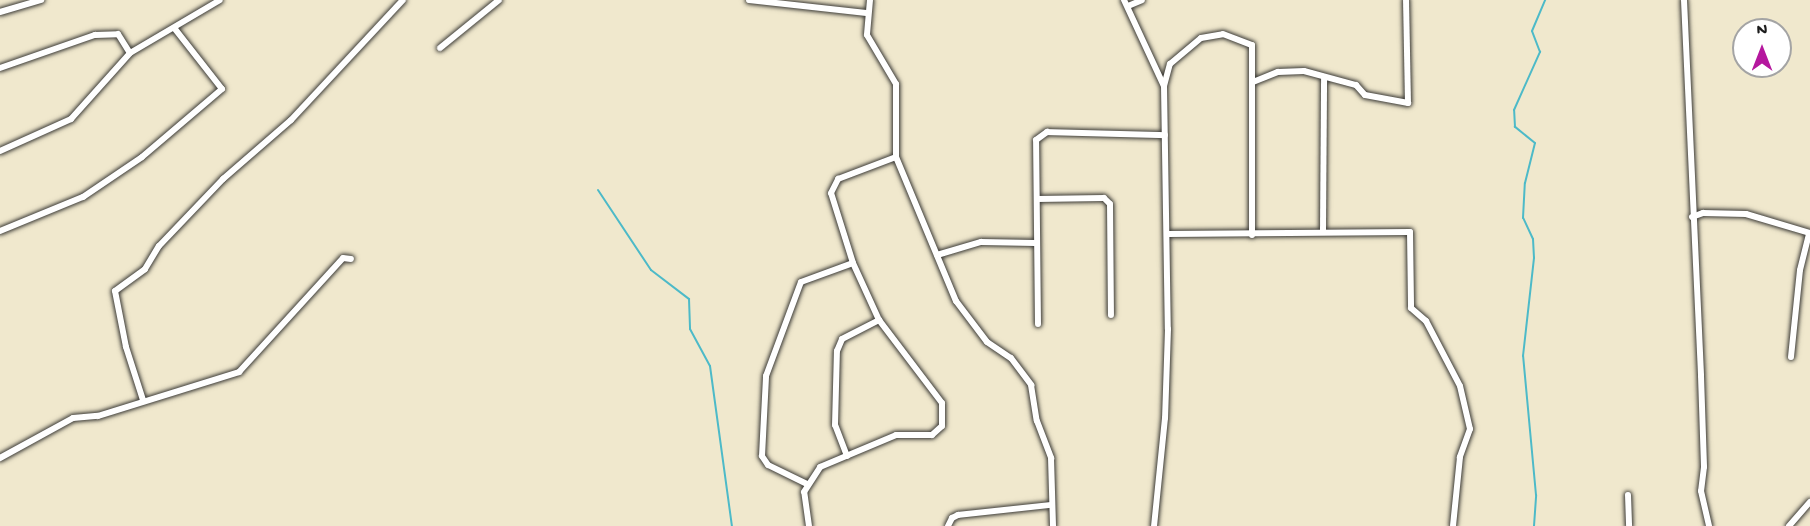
<!DOCTYPE html>
<style>
body{margin:0}
#map{position:relative;width:1810px;height:526px;overflow:hidden;background:#f0e8cd;font-family:"Gochi Hand",sans-serif}
div>[style]{position:absolute}
.stream>*{height:2px;margin:-1px;padding:0 1px;transform-origin:1px;border-radius:1px;background:#4dbac8}
.roads{filter:drop-shadow(0 0 2px #3c3b37) drop-shadow(0 0 2px #3c3b37)}
.minor>*{height:6px;margin:-3px;padding:0 3px;transform-origin:3px;border-radius:3px;background:#fff}
span{translate:-50% -50%;white-space:nowrap;text-align:center;line-height:1.15;-webkit-text-stroke:5px #fff;paint-order:stroke}
.north{position:absolute;left:1732px;top:18px;width:60px;height:60px;box-sizing:border-box;background:#fff;border:2px solid #a4a4a4;border-radius:50%;rotate:0deg;font-size:16px;font-weight:700;line-height:24px;text-align:center;color:#1c1c1c}
.north::after{content:'';display:block;margin:auto;width:21px;height:27px;background:#b5179e;clip-path:polygon(50% 0,100% 100%,50% 72%,0 100%)}
</style>
<div id="map">
<div class="stream">
<div style="left:598px;top:190px;width:96px;rotate:56.5deg"></div>
<div style="left:651px;top:270px;width:48px;rotate:37.3deg"></div>
<div style="left:689px;top:299px;width:30px;rotate:88deg"></div>
<div style="left:690px;top:329px;width:42px;rotate:61.6deg"></div>
<div style="left:710px;top:366px;width:162px;rotate:82.2deg"></div>
<div style="left:1534px;top:526px;width:31px;rotate:-86deg"></div>
<div style="left:1536px;top:495px;width:140px;rotate:-95.3deg"></div>
<div style="left:1523px;top:356px;width:99px;rotate:-83.6deg"></div>
<div style="left:1534px;top:258px;width:19px;rotate:-93deg"></div>
<div style="left:1533px;top:239px;width:23px;rotate:-115deg"></div>
<div style="left:1523px;top:218px;width:35px;rotate:-87deg"></div>
<div style="left:1525px;top:183px;width:41px;rotate:-76deg"></div>
<div style="left:1535px;top:143px;width:26px;rotate:-141deg"></div>
<div style="left:1515px;top:127px;width:17px;rotate:-93deg"></div>
<div style="left:1514px;top:110px;width:64px;rotate:-65.9deg"></div>
<div style="left:1540px;top:52px;width:22px;rotate:-111deg"></div>
<div style="left:1532px;top:31px;width:34px;rotate:-67deg"></div>
</div>
<div class="roads">
<div class="minor">
<div style="left:749px;top:0;width:118px;rotate:6.3deg"></div>
<div style="left:870px;top:0;width:35px;rotate:95deg"></div>
<div style="left:867px;top:35px;width:57px;rotate:59.4deg"></div>
<div style="left:896px;top:84px;width:73px;rotate:90deg"></div>
<div style="left:896px;top:157px;width:156px;rotate:67.4deg"></div>
<div style="left:956px;top:301px;width:51px;rotate:52.9deg"></div>
<div style="left:987px;top:342px;width:29px;rotate:34deg"></div>
<div style="left:1011px;top:358px;width:34px;rotate:53deg"></div>
<div style="left:1031px;top:385px;width:36px;rotate:81deg"></div>
<div style="left:1037px;top:421px;width:40px;rotate:69deg"></div>
<div style="left:1051px;top:458px;width:68px;rotate:88.3deg"></div>
<div style="left:1124px;top:0;width:95px;rotate:65.1deg"></div>
<div style="left:1164px;top:86px;width:243px;rotate:89.1deg"></div>
<div style="left:1168px;top:329px;width:89px;rotate:91.9deg"></div>
<div style="left:1165px;top:418px;width:109px;rotate:95.8deg"></div>
<div style="left:1684px;top:0;width:376px;rotate:87.4deg"></div>
<div style="left:1701px;top:376px;width:91px;rotate:88.1deg"></div>
<div style="left:1704px;top:467px;width:24px;rotate:97deg"></div>
<div style="left:1701px;top:491px;width:36px;rotate:77deg"></div>
<div style="left:1128px;top:6px;width:15px;rotate:-23deg"></div>
<div style="left:0;top:12px;width:43px;rotate:-16.3deg"></div>
<div style="left:440px;top:48px;width:76px;rotate:-39.1deg"></div>
<div style="left:0;top:68px;width:101px;rotate:-19.2deg"></div>
<div style="left:95px;top:35px;width:23px;rotate:-2deg"></div>
<div style="left:118px;top:34px;width:22px;rotate:58deg"></div>
<div style="left:1253px;top:82px;width:27px;rotate:-22deg"></div>
<div style="left:1278px;top:72px;width:26px;rotate:-2deg"></div>
<div style="left:1304px;top:71px;width:54px;rotate:15.1deg"></div>
<div style="left:1356px;top:85px;width:13px;rotate:48deg"></div>
<div style="left:1365px;top:95px;width:44px;rotate:10.5deg"></div>
<div style="left:1408px;top:103px;width:103px;rotate:-91.1deg"></div>
<div style="left:1164px;top:86px;width:23px;rotate:-75deg"></div>
<div style="left:1170px;top:64px;width:40px;rotate:-40deg"></div>
<div style="left:1201px;top:38px;width:22px;rotate:-10deg"></div>
<div style="left:1223px;top:34px;width:31px;rotate:21deg"></div>
<div style="left:1252px;top:45px;width:190px;rotate:90deg"></div>
<div style="left:0;top:151px;width:78px;rotate:-24.3deg"></div>
<div style="left:71px;top:119px;width:89px;rotate:-48.2deg"></div>
<div style="left:130px;top:53px;width:104px;rotate:-30.5deg"></div>
<div style="left:1037px;top:199px;width:67px;rotate:-0.9deg"></div>
<div style="left:1104px;top:198px;width:8px;rotate:45deg"></div>
<div style="left:1110px;top:204px;width:111px;rotate:89.5deg"></div>
<div style="left:1692px;top:217px;width:12px;rotate:-20deg"></div>
<div style="left:1703px;top:213px;width:43px;rotate:1.3deg"></div>
<div style="left:1746px;top:214px;width:67px;rotate:16.5deg"></div>
<div style="left:0;top:231px;width:90px;rotate:-22.3deg"></div>
<div style="left:83px;top:197px;width:71px;rotate:-34.1deg"></div>
<div style="left:142px;top:157px;width:105px;rotate:-40.4deg"></div>
<div style="left:222px;top:89px;width:76px;rotate:-128.1deg"></div>
<div style="left:1323px;top:232px;width:154px;rotate:-89.6deg"></div>
<div style="left:1168px;top:234px;width:242px;rotate:-0.5deg"></div>
<div style="left:1410px;top:232px;width:76px;rotate:89.2deg"></div>
<div style="left:1411px;top:308px;width:20px;rotate:41deg"></div>
<div style="left:1426px;top:321px;width:73px;rotate:62.4deg"></div>
<div style="left:1460px;top:386px;width:44px;rotate:76.9deg"></div>
<div style="left:1470px;top:429px;width:30px;rotate:110deg"></div>
<div style="left:1460px;top:457px;width:69px;rotate:95.8deg"></div>
<div style="left:937px;top:255px;width:46px;rotate:-16.5deg"></div>
<div style="left:981px;top:242px;width:54px;rotate:1.1deg"></div>
<div style="left:1038px;top:324px;width:184px;rotate:-90.6deg"></div>
<div style="left:1036px;top:140px;width:14px;rotate:-36deg"></div>
<div style="left:1047px;top:132px;width:118px;rotate:1.5deg"></div>
<div style="left:1791px;top:357px;width:87px;rotate:-84.1deg"></div>
<div style="left:1800px;top:270px;width:38px;rotate:-76deg"></div>
<div style="left:143px;top:400px;width:56px;rotate:-107.8deg"></div>
<div style="left:126px;top:347px;width:57px;rotate:-101.1deg"></div>
<div style="left:115px;top:291px;width:37px;rotate:-36deg"></div>
<div style="left:145px;top:269px;width:27px;rotate:-59deg"></div>
<div style="left:159px;top:246px;width:93px;rotate:-46.3deg"></div>
<div style="left:223px;top:179px;width:90px;rotate:-40.9deg"></div>
<div style="left:291px;top:120px;width:164px;rotate:-47deg"></div>
<div style="left:847px;top:456px;width:33px;rotate:-111deg"></div>
<div style="left:835px;top:425px;width:74px;rotate:-88.5deg"></div>
<div style="left:837px;top:351px;width:13px;rotate:-67deg"></div>
<div style="left:842px;top:339px;width:42px;rotate:-27.2deg"></div>
<div style="left:0;top:458px;width:83px;rotate:-28.7deg"></div>
<div style="left:73px;top:418px;width:25px;rotate:-5deg"></div>
<div style="left:98px;top:416px;width:148px;rotate:-17.3deg"></div>
<div style="left:239px;top:372px;width:154px;rotate:-47.6deg"></div>
<div style="left:343px;top:258px;width:8px;rotate:7deg"></div>
<div style="left:807px;top:484px;width:43px;rotate:-154deg"></div>
<div style="left:768px;top:465px;width:11px;rotate:-124deg"></div>
<div style="left:762px;top:456px;width:80px;rotate:-87.1deg"></div>
<div style="left:766px;top:376px;width:100px;rotate:-69.6deg"></div>
<div style="left:801px;top:282px;width:55px;rotate:-20.1deg"></div>
<div style="left:1628px;top:495px;width:31px;rotate:88deg"></div>
<div style="left:809px;top:526px;width:34px;rotate:-98deg"></div>
<div style="left:804px;top:492px;width:30px;rotate:-57deg"></div>
<div style="left:820px;top:467px;width:82px;rotate:-22.8deg"></div>
<div style="left:896px;top:435px;width:36px"></div>
<div style="left:932px;top:435px;width:13px;rotate:-42deg"></div>
<div style="left:942px;top:426px;width:23px;rotate:-90deg"></div>
<div style="left:942px;top:403px;width:104px;rotate:-127.2deg"></div>
<div style="left:879px;top:320px;width:63px;rotate:-114.5deg"></div>
<div style="left:853px;top:263px;width:73px;rotate:-107.4deg"></div>
<div style="left:831px;top:193px;width:16px;rotate:-63deg"></div>
<div style="left:838px;top:179px;width:62px;rotate:-20.8deg"></div>
<div style="left:948px;top:526px;width:9px;rotate:-63deg"></div>
<div style="left:952px;top:518px;width:7px;rotate:-27deg"></div>
<div style="left:958px;top:515px;width:93px;rotate:-6.2deg"></div>
<div style="left:1789px;top:526px;width:32px;rotate:-49deg"></div>
</div>
</div>
<div class="north">N</div>
</div>
